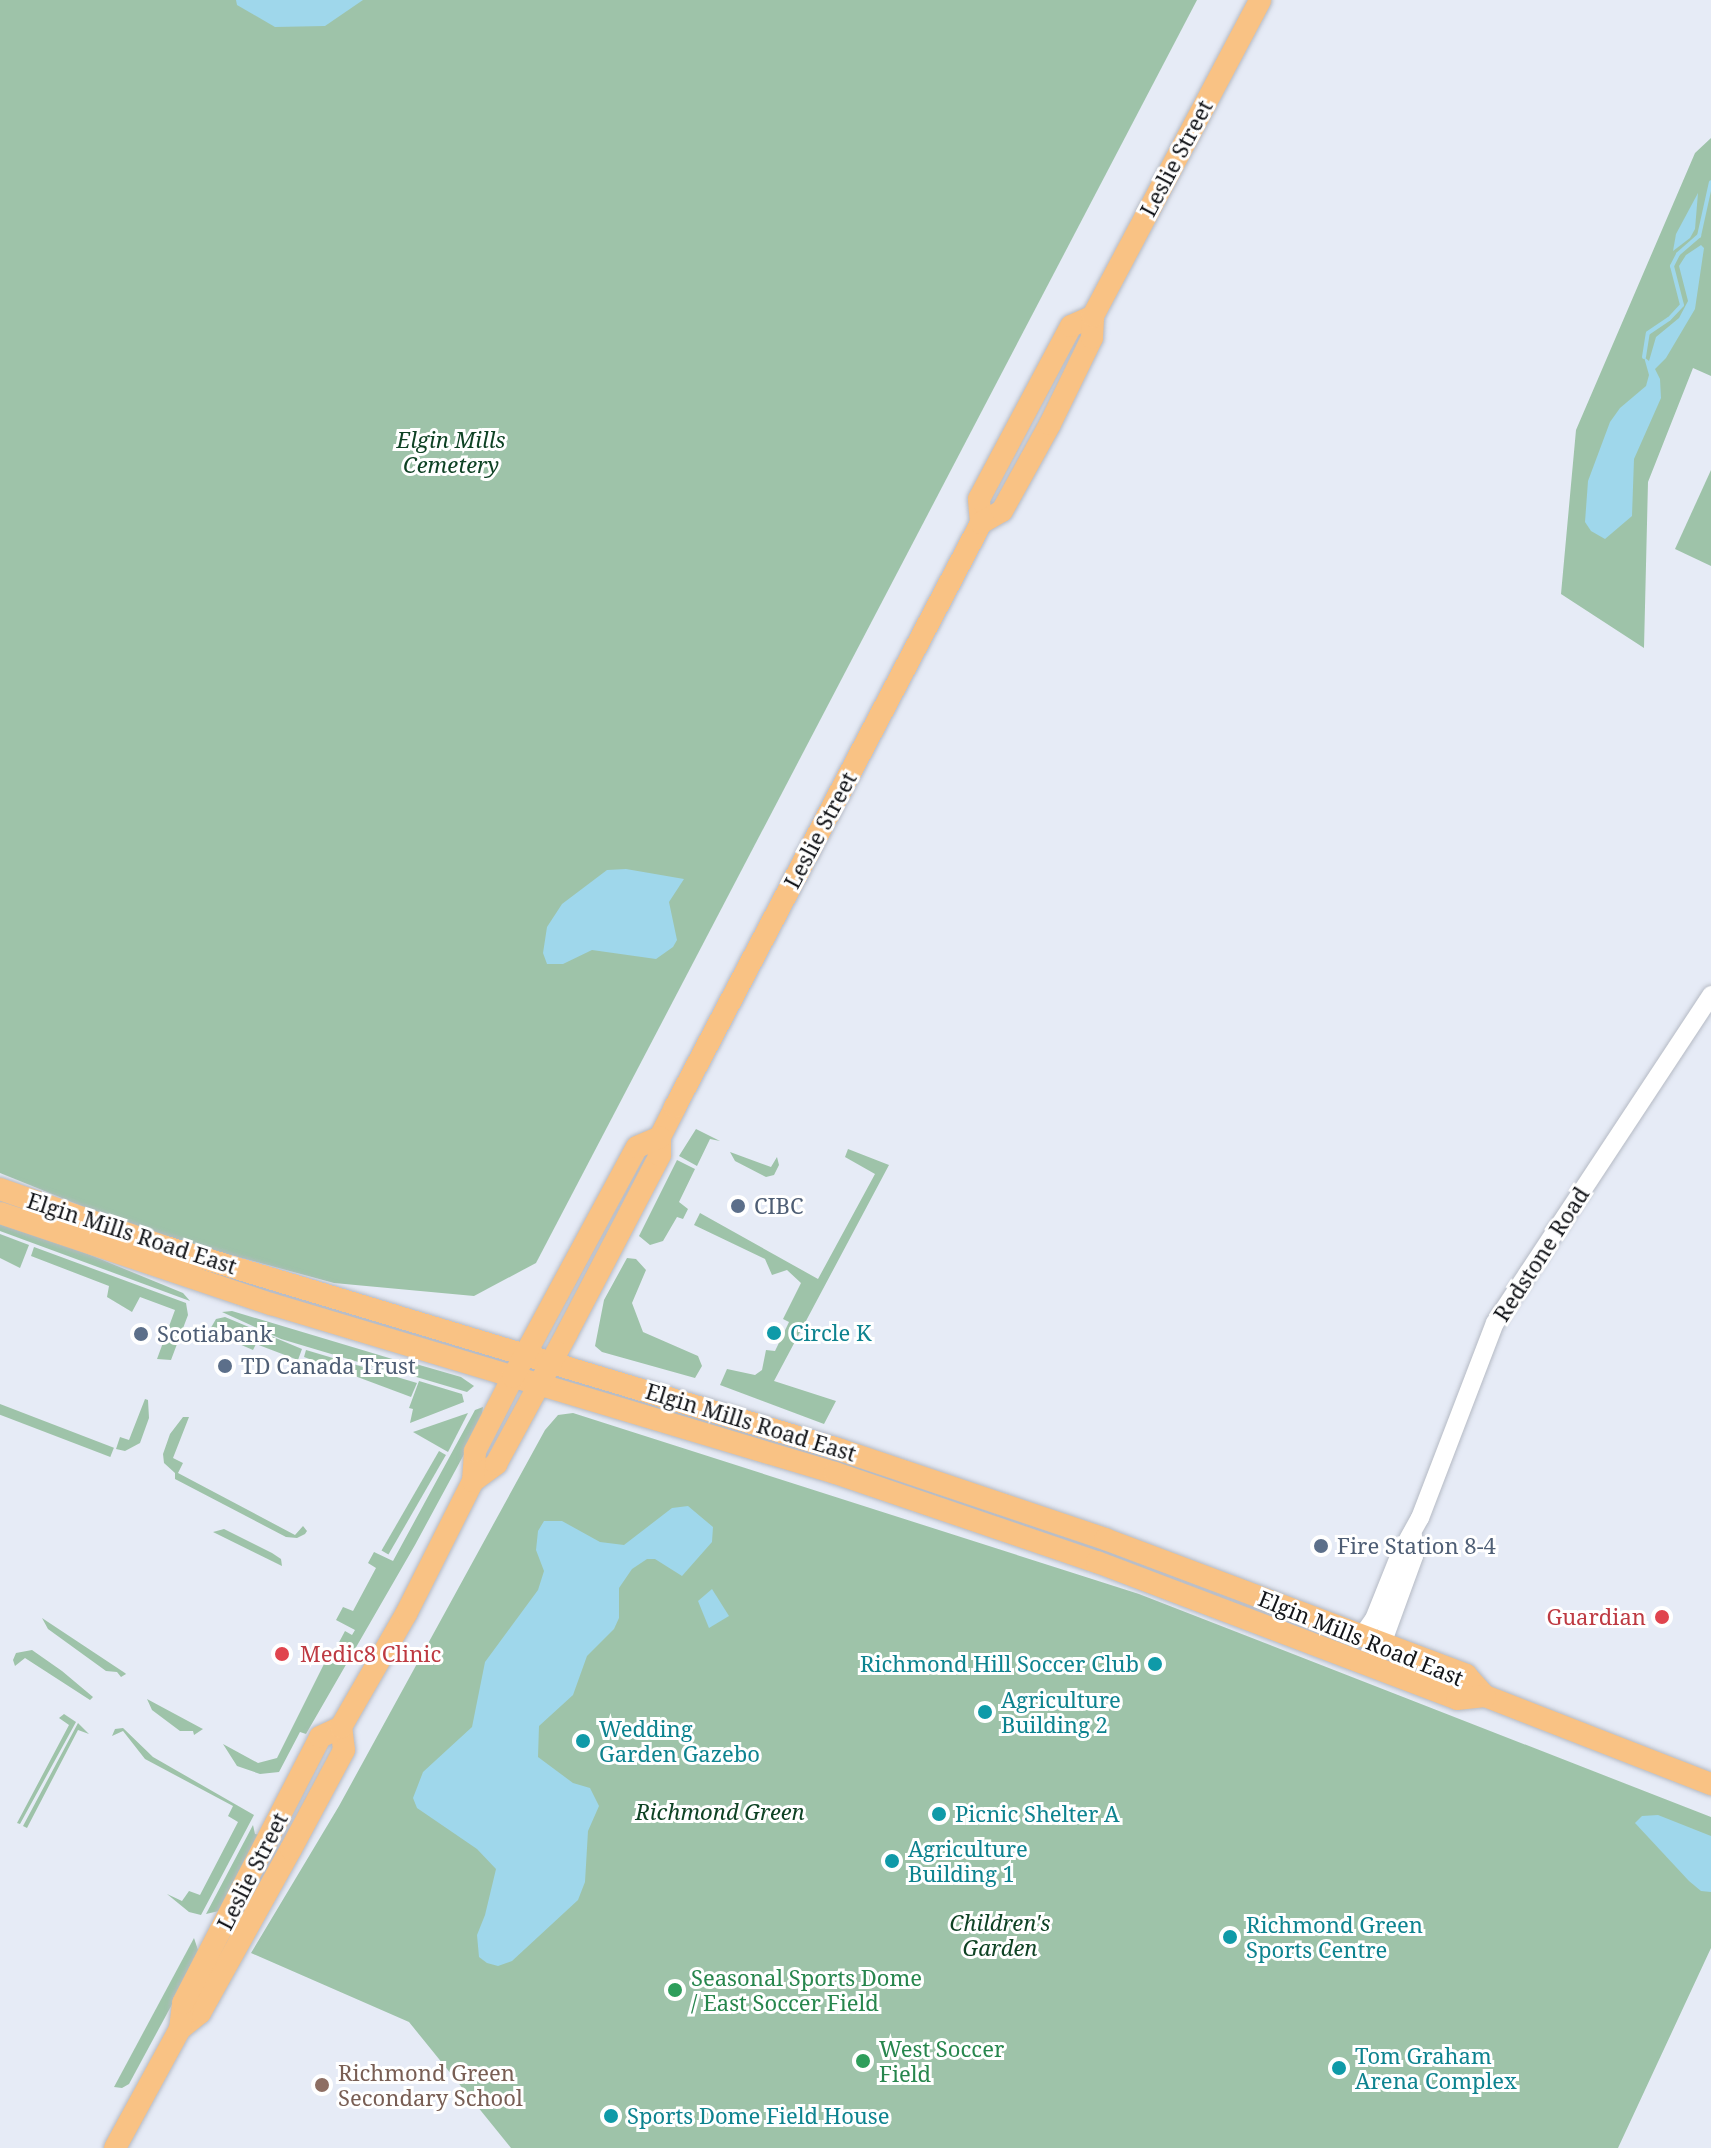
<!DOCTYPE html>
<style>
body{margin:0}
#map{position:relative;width:1711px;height:2148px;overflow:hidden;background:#e6ebf6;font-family:"Noto Serif",serif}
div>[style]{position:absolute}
.green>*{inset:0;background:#9ec3a9;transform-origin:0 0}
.water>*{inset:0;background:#9fd7eb}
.stream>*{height:4px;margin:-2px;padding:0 2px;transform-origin:2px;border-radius:2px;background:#9fd7eb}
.roads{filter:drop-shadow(0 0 2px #b5bac4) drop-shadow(0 0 2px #b5bac4)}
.minor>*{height:18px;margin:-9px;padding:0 9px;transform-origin:9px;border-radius:9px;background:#fff}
.major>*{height:22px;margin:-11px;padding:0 11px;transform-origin:11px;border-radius:11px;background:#f9c284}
.dots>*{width:22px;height:22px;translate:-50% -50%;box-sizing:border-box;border:4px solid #fff;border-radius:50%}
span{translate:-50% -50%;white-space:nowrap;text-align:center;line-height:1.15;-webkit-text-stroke:6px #fff;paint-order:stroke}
.street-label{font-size:22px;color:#131519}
.park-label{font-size:22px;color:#0e4224;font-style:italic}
.service-label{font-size:22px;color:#4e5e75}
.left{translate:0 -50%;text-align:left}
.culture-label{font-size:22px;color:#0d838f}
.right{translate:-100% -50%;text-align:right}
.health-label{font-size:22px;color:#be3a42}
.leisure-label{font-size:22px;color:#27864d}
.education-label{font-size:22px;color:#785e54}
</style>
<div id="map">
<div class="green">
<div style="clip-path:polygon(0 0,1197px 0,536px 1263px,474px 1296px,334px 1283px,146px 1232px,0 1173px)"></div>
<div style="clip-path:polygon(1711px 138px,1711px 376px,1693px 368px,1648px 482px,1644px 648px,1561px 594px,1576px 430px,1695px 153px)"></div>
<div style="clip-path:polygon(1711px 470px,1711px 566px,1675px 549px)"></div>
<div style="clip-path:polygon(696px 1129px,720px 1141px,710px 1139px,697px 1166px,679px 1156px)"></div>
<div style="clip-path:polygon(848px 1149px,889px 1165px,774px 1381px,836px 1401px,824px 1424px,720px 1385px,727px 1369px,755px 1375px,762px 1370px,766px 1350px,775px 1351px,789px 1322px,783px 1319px,801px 1283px,787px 1270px,772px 1275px,765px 1259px,694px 1225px,700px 1213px,818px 1279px,875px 1174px,845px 1157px)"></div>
<div style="clip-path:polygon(730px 1152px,771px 1167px,777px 1157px,779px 1165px,774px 1175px,766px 1177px,735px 1161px)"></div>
<div style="clip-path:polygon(677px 1160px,695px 1169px,679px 1202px,688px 1209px,683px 1219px,677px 1217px,663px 1241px,650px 1245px,639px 1236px)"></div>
<div style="clip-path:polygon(0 1218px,183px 1293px,190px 1301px,0 1231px)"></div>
<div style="clip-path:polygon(0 1234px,29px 1245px,20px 1268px,0 1258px)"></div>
<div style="clip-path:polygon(34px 1247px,186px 1303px,188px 1315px,171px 1360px,157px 1359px,175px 1310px,140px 1297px,132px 1312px,107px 1297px,109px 1286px,31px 1256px)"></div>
<div style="clip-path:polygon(627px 1258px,636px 1259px,646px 1270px,632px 1303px,643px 1332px,698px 1356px,702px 1366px,695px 1378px,602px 1352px,595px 1346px,604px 1300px)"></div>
<div style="clip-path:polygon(232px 1311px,399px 1361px,395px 1373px,281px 1339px,222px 1312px)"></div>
<div style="clip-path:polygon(225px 1317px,302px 1349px,298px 1360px,256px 1344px,253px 1350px,209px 1331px,216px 1319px)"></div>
<div style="clip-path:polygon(306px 1350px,417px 1383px,411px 1397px,304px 1357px)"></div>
<div style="clip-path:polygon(416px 1364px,461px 1377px,474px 1386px,467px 1392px,413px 1376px)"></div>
<div style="clip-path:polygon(419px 1381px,462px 1394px,464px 1402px,410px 1423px,413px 1409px,409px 1408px)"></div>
<div style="clip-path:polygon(145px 1399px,148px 1400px,149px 1418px,140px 1443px,125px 1451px,116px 1449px,120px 1437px,129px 1440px)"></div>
<div style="left:0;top:1404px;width:122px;height:10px;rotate:21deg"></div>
<div style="clip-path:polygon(483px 1407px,481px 1423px,415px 1545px,306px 1734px,300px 1732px,279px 1772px,260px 1774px,237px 1766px,223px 1744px,258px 1763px,277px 1758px,324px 1664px,327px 1665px,345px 1631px,352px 1635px,355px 1630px,336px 1620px,343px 1607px,353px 1611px,376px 1568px,368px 1563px,374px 1552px,393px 1561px,475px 1410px)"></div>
<div style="clip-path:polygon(468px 1413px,448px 1452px,413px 1432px)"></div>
<div style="clip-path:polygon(573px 1413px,1139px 1594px,1711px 1817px,1711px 1948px,1618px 2148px,511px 2148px,409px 2022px,251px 1953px,339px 1806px,545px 1430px,558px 1415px)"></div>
<div style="clip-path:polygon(183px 1417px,189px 1417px,173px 1458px,183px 1463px,178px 1473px,295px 1535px,303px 1526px,307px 1531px,305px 1534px,297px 1538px,286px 1537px,175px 1479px,175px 1473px,164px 1463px,163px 1454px,170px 1434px)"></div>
<div style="left:439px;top:1451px;width:8px;height:115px;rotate:30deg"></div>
<div style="clip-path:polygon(224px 1529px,272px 1553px,281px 1559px,282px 1566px,213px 1532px)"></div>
<div style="clip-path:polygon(42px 1618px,125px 1673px,126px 1674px,121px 1677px,117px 1672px,106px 1671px,48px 1629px)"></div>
<div style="clip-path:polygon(32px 1650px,62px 1671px,93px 1697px,90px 1700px,25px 1658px,15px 1666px,13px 1660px,16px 1653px)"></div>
<div style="clip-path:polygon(147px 1699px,201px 1728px,203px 1729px,194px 1735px,193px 1731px,180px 1731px,152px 1710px)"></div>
<div style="clip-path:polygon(64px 1714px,76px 1722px,20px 1824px,17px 1823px,69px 1725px,59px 1718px)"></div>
<div style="clip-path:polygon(78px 1723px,89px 1734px,78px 1730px,27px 1828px,23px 1826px)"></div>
<div style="clip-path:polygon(123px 1728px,153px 1757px,254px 1815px,201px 1915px,189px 1912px,167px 1894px,182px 1901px,189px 1891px,200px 1895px,238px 1822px,228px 1816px,233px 1806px,145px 1759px,123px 1731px,112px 1736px,115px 1729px)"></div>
<div style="clip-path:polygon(253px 1825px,255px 1834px,260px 1835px,219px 1911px,206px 1914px)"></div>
<div style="clip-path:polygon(194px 1938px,198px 1950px,196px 1960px,129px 2084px,122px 2088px,114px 2087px)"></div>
</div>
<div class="water">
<div style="clip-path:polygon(236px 0,363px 0,325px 26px,275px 27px,237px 5px)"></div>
<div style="clip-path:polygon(1698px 193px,1695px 229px,1690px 238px,1673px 251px,1676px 234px)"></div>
<div style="clip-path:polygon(1701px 245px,1704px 248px,1695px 309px,1666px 358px,1655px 369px,1660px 379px,1661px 398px,1634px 459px,1632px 516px,1605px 539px,1591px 531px,1585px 522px,1588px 481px,1610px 422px,1620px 408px,1646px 386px,1649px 375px,1644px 357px,1649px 361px,1656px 337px,1679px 318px,1688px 301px,1679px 266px,1686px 255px)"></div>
<div style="clip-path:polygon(626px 869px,684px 879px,669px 902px,677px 940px,673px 947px,656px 959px,592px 950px,563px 964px,547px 964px,543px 953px,547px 927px,562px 904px,607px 870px)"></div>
<div style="clip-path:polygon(688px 1506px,713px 1527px,712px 1542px,682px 1576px,655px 1559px,647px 1559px,632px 1569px,619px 1588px,619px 1618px,614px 1629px,587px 1656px,573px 1695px,539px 1726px,538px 1757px,573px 1783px,590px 1788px,599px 1806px,588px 1831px,585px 1882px,578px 1900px,512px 1961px,498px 1966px,487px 1963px,479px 1957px,477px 1935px,485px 1915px,496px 1869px,477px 1849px,417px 1808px,413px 1798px,423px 1772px,472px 1727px,485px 1662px,538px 1590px,544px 1571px,536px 1550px,538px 1531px,544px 1521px,562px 1521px,600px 1542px,624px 1545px,672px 1508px)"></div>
<div style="clip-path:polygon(712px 1589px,729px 1616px,709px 1628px,698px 1601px)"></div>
<div style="clip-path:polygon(1658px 1815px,1711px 1836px,1711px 1892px,1701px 1891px,1689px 1881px,1635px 1823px,1642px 1816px)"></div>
</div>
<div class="stream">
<div style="left:1644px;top:357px;width:24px;rotate:-81deg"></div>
<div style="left:1648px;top:333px;width:25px;rotate:-34deg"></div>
<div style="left:1669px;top:319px;width:19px;rotate:-47deg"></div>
<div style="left:1682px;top:305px;width:40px;rotate:-104.4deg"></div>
<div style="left:1672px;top:266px;width:13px;rotate:-63deg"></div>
<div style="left:1678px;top:254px;width:28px;rotate:-41deg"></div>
<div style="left:1699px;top:236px;width:55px;rotate:-77.5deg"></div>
</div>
<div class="roads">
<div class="minor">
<div style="left:1362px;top:1636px;width:21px;rotate:-55deg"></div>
<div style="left:1374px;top:1619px;width:72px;rotate:-68.1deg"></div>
<div style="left:1401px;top:1552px;width:39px;rotate:-61deg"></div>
<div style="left:1420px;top:1518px;width:209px;rotate:-69deg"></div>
<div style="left:1495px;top:1323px;width:393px;rotate:-56.6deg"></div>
<div style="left:1374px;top:1666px;width:117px;rotate:-70deg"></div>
<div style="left:1414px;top:1556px;width:21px;rotate:-93deg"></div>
</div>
<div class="major">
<div style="left:981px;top:523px;width:24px;rotate:-95deg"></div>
<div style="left:979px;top:499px;width:196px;rotate:-62deg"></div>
<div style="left:1071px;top:326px;width:24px;rotate:-24deg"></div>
<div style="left:0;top:1189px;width:176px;rotate:19.3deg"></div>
<div style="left:166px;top:1247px;width:702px;rotate:16.73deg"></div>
<div style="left:838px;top:1449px;width:282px;rotate:18.6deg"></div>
<div style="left:1105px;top:1539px;width:386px;rotate:20.6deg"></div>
<div style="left:1466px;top:1675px;width:28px;rotate:48deg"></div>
<div style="left:1485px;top:1696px;width:243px;rotate:21.3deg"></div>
<div style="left:0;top:1213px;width:286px;rotate:18.6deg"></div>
<div style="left:271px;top:1304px;width:589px;rotate:16.68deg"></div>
<div style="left:835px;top:1473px;width:277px;rotate:18.8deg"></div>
<div style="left:1097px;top:1562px;width:385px;rotate:20.8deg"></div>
<div style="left:1457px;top:1699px;width:28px;rotate:-6deg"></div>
<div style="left:473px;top:1481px;width:29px;rotate:-36deg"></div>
<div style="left:496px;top:1464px;width:149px;rotate:-61.5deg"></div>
<div style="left:567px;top:1333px;width:201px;rotate:-62.4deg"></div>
<div style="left:660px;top:1155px;width:18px;rotate:-90deg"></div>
<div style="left:660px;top:1137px;width:34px;rotate:-63deg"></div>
<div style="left:675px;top:1107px;width:659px;rotate:-62.35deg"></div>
<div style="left:981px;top:523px;width:24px;rotate:-30deg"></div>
<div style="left:1002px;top:511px;width:99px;rotate:-61.1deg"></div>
<div style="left:1050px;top:424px;width:96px;rotate:-64deg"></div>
<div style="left:1092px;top:338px;width:22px;rotate:-87deg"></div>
<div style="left:1093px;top:316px;width:357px;rotate:-62.1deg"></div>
<div style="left:180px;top:2029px;width:26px;rotate:-39deg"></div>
<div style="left:200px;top:2013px;width:188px;rotate:-61deg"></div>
<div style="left:291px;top:1849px;width:112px;rotate:-61.8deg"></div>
<div style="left:344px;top:1750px;width:23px;rotate:-97deg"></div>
<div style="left:115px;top:2148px;width:136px;rotate:-61.4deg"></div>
<div style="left:180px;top:2029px;width:26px;rotate:-83deg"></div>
<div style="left:183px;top:2003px;width:299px;rotate:-62.7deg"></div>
<div style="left:320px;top:1737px;width:23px;rotate:-25deg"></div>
<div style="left:341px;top:1727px;width:130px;rotate:-60.1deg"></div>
<div style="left:406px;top:1614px;width:149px;rotate:-63.3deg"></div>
<div style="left:473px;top:1481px;width:30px;rotate:-86deg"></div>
<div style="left:475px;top:1451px;width:83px;rotate:-62.8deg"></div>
<div style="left:513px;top:1377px;width:261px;rotate:-61.7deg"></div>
<div style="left:637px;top:1147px;width:25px;rotate:-23deg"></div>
</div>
</div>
<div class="dots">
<div style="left:738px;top:1206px;background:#5c6f8a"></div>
<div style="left:774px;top:1333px;background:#0f9aa8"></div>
<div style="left:141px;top:1334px;background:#5c6f8a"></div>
<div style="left:225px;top:1366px;background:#5c6f8a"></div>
<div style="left:1321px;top:1546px;background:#5c6f8a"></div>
<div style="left:1662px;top:1617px;background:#e0444e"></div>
<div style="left:282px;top:1654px;background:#e0444e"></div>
<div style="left:1155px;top:1664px;background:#0f9aa8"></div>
<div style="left:985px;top:1712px;background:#0f9aa8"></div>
<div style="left:583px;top:1741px;background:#0f9aa8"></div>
<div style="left:939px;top:1814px;background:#0f9aa8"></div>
<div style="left:892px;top:1861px;background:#0f9aa8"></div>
<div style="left:1230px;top:1937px;background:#0f9aa8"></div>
<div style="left:675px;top:1990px;background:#2e9e5b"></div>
<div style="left:863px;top:2061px;background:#2e9e5b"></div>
<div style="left:1339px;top:2068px;background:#0f9aa8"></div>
<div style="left:322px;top:2085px;background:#8d6e63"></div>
<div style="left:611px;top:2116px;background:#0f9aa8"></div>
</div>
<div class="street-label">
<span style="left:1176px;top:158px;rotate:-62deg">Leslie Street</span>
<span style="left:820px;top:830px;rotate:-62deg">Leslie Street</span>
<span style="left:132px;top:1233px;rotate:18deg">Elgin Mills Road East</span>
<span style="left:1541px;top:1254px;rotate:-57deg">Redstone Road</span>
<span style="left:751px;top:1422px;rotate:17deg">Elgin Mills Road East</span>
<span style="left:1361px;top:1638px;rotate:22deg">Elgin Mills Road East</span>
<span style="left:252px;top:1871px;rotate:-63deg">Leslie Street</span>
</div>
<div class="park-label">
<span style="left:451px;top:452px">Elgin Mills<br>Cemetery</span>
<span style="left:720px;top:1812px">Richmond Green</span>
<span style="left:1000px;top:1935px">Children's<br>Garden</span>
</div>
<div class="service-label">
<span class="left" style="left:754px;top:1206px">CIBC</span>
<span class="left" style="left:157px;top:1334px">Scotiabank</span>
<span class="left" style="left:241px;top:1366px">TD Canada Trust</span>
<span class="left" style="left:1337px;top:1546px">Fire Station 8-4</span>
</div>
<div class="culture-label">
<span class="left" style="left:790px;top:1333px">Circle K</span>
<span class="right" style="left:1139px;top:1664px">Richmond Hill Soccer Club</span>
<span class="left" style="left:1001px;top:1712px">Agriculture<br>Building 2</span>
<span class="left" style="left:599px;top:1741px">Wedding<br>Garden Gazebo</span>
<span class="left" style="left:955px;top:1814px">Picnic Shelter A</span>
<span class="left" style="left:908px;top:1861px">Agriculture<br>Building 1</span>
<span class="left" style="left:1246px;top:1937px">Richmond Green<br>Sports Centre</span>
<span class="left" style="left:1355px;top:2068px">Tom Graham<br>Arena Complex</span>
<span class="left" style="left:627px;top:2116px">Sports Dome Field House</span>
</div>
<div class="health-label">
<span class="right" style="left:1646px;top:1617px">Guardian</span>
<span class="left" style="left:300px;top:1654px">Medic8 Clinic</span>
</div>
<div class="leisure-label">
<span class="left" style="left:691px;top:1990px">Seasonal Sports Dome<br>/ East Soccer Field</span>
<span class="left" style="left:879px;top:2061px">West Soccer<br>Field</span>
</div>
<div class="education-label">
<span class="left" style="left:338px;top:2085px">Richmond Green<br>Secondary School</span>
</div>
</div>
